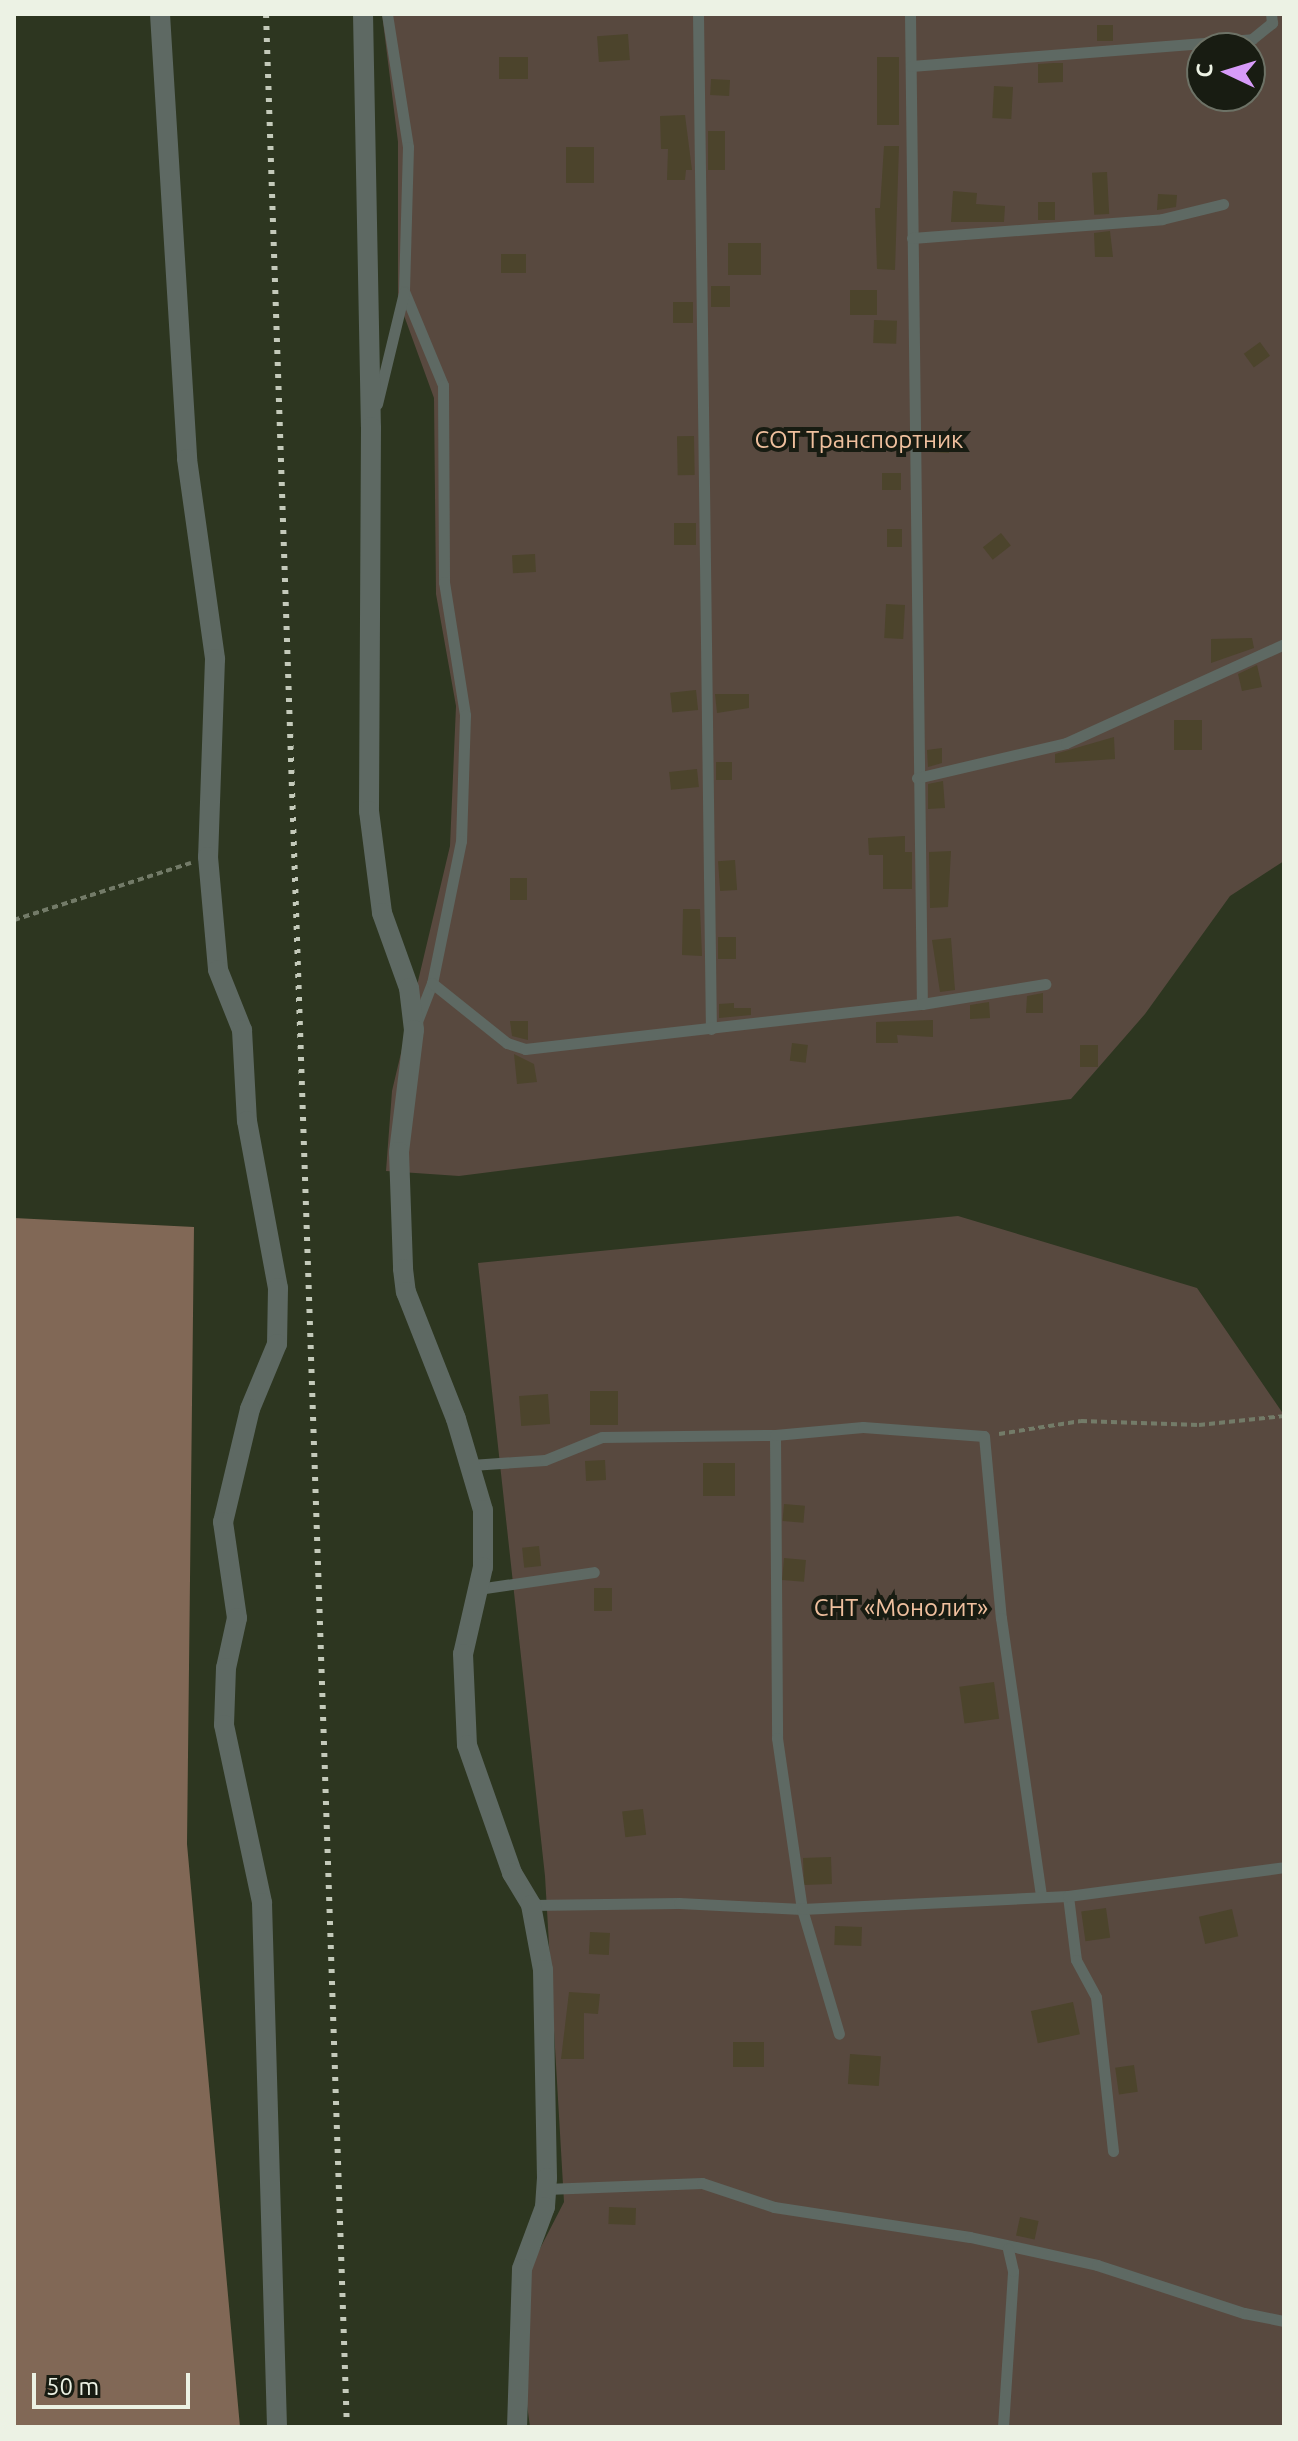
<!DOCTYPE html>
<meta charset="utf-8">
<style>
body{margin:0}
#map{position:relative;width:1298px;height:2441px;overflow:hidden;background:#2d3620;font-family:Ubuntu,sans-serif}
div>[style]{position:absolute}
.green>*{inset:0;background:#58493f}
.forest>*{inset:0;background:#816856}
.building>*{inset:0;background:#4c442c;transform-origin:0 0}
.path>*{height:4px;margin-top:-2px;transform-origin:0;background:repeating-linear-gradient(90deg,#737b68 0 6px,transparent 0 10px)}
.service>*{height:11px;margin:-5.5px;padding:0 5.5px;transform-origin:5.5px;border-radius:5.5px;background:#5e6963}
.minor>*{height:20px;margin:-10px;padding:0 10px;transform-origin:10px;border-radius:10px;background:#5e6963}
.rail>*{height:6px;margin-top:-3px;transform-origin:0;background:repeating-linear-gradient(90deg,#c4caba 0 4px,transparent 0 12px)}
span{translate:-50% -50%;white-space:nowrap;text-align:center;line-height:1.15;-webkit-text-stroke:8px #181c12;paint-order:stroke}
.park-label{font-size:24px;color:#f0c09e}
.frame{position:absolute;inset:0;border:16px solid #ecf2e4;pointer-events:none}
.north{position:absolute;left:1186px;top:32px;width:80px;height:80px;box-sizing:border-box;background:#181c12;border:2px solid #6d7266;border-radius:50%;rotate:274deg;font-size:22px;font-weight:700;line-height:32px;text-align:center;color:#ecf2e4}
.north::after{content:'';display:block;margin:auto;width:28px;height:36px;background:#d79bf9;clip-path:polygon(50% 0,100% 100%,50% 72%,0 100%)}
.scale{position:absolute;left:32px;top:2373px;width:158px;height:36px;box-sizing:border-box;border:4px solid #ecf2e4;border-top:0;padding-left:10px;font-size:24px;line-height:28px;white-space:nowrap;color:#ecf2e4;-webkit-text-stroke:6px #181c12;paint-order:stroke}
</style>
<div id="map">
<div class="green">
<div style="clip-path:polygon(evenodd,382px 14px,1284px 14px,1284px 861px,1230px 896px,1145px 1014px,1071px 1099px,459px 1176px,386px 1171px,392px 1091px,450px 846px,456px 706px,436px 594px,434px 398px,398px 299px,398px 142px,382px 14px,1202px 48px,1250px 48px,1250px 96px,1202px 96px,1202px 48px)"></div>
<div style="clip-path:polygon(958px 1216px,1197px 1288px,1284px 1415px,1284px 2427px,530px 2427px,513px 2301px,564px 2202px,545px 1876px,478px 1263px)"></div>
</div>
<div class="forest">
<div style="clip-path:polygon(14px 1218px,194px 1227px,187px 1844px,240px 2427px,14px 2427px)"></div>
</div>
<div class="building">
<div style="left:1097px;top:25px;width:16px;height:16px"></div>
<div style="left:628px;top:34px;width:26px;height:31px;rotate:86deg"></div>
<div style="left:499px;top:57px;width:29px;height:22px"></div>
<div style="left:877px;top:57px;width:22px;height:68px"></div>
<div style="clip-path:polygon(1054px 63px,1063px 63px,1063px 82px,1038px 83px,1038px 64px)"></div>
<div style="left:711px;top:79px;width:19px;height:16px;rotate:3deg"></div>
<div style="left:994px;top:86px;width:19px;height:32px;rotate:3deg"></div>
<div style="clip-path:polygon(685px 115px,692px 170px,686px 170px,685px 180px,667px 180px,668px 149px,661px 149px,660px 116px)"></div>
<div style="left:708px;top:131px;width:17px;height:39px"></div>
<div style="clip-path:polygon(884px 146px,899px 146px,895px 270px,877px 269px,875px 208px,880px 208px)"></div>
<div style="left:566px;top:147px;width:28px;height:36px"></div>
<div style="left:1107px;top:172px;width:42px;height:15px;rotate:87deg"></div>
<div style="clip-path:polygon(953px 191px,977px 193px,976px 204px,1005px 206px,1004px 222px,951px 222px)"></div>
<div style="clip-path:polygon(1158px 194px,1177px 195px,1176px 207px,1157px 210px)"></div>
<div style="left:1038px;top:202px;width:17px;height:18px"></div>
<div style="clip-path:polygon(1110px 231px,1113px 257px,1095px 257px,1094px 233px)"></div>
<div style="left:728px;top:243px;width:33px;height:32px"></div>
<div style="left:501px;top:254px;width:25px;height:19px"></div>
<div style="left:711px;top:286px;width:19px;height:21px"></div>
<div style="left:877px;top:290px;width:25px;height:27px;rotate:90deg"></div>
<div style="left:693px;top:302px;width:21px;height:20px;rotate:90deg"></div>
<div style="left:874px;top:320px;width:23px;height:23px;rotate:2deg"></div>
<div style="left:1260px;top:342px;width:17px;height:20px;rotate:54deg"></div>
<div style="left:932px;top:435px;width:18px;height:17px;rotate:3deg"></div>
<div style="left:694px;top:436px;width:39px;height:17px;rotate:89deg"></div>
<div style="left:882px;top:473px;width:19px;height:17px"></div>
<div style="left:696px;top:523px;width:22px;height:22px;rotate:90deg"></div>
<div style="left:887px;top:529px;width:15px;height:18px"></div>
<div style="left:1001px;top:533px;width:16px;height:23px;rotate:52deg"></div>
<div style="left:535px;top:554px;width:18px;height:23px;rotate:87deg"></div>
<div style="left:886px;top:604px;width:19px;height:34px;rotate:3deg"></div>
<div style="clip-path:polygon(1252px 638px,1254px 648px,1211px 663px,1211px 639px)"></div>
<div style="clip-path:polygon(1257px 665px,1262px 687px,1242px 691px,1238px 674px)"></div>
<div style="left:696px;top:690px;width:20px;height:26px;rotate:84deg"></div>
<div style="clip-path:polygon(715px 694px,749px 694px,749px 708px,717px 713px)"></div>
<div style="left:1174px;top:720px;width:28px;height:30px"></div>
<div style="clip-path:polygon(1114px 737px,1115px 759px,1055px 763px,1055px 754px)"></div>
<div style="clip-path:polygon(942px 748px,942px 763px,928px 767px,927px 750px)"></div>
<div style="left:716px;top:762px;width:16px;height:18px"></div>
<div style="left:697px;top:769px;width:18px;height:28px;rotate:84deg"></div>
<div style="clip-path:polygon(943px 781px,945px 808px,928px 809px,928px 784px)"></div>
<div style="clip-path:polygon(905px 836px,905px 852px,912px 852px,912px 889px,883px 889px,883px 855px,869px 855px,868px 838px)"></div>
<div style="clip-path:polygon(951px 851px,948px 907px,930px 908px,929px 852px)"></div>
<div style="left:735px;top:860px;width:30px;height:17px;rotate:86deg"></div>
<div style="left:527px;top:878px;width:22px;height:17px;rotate:90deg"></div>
<div style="clip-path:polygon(683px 909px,700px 909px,702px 956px,682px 955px)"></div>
<div style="left:718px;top:937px;width:18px;height:22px"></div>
<div style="clip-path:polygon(951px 938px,955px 990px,940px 992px,932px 940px)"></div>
<div style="clip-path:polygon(1043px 993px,1043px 1013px,1026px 1013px,1027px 996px)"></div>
<div style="clip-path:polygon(989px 1002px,990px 1018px,970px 1019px,970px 1005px)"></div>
<div style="clip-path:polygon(734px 1003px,734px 1008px,751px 1008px,751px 1015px,719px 1018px,719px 1004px)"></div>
<div style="clip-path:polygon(933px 1020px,933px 1037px,897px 1035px,898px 1043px,876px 1043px,876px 1022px)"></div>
<div style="clip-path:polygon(510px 1021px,528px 1021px,528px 1040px,512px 1036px)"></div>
<div style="left:792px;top:1043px;width:16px;height:18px;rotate:7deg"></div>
<div style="left:1080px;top:1045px;width:18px;height:22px"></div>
<div style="clip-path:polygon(514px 1054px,534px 1064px,537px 1082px,517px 1084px)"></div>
<div style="left:590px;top:1391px;width:28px;height:34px"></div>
<div style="left:548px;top:1394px;width:30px;height:29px;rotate:86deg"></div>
<div style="left:605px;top:1460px;width:20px;height:20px;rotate:87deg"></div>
<div style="left:735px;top:1463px;width:33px;height:32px;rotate:90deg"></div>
<div style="left:784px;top:1504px;width:21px;height:17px;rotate:5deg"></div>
<div style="left:539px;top:1546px;width:20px;height:17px;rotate:84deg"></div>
<div style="left:784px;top:1558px;width:22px;height:22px;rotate:5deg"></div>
<div style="left:594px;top:1588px;width:18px;height:23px"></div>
<div style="left:994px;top:1682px;width:37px;height:35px;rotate:82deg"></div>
<div style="left:643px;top:1809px;width:26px;height:21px;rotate:83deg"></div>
<div style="left:831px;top:1857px;width:27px;height:28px;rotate:88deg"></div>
<div style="left:1106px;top:1908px;width:30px;height:25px;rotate:82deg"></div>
<div style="left:1232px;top:1909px;width:28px;height:34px;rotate:77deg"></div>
<div style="left:835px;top:1926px;width:27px;height:19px;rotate:2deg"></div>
<div style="left:590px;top:1932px;width:20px;height:22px;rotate:3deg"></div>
<div style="clip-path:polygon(569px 1992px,600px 1994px,598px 2014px,584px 2013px,584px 2059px,561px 2059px)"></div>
<div style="left:1073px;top:2002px;width:33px;height:43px;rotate:78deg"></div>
<div style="left:733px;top:2042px;width:31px;height:25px"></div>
<div style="left:850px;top:2054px;width:31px;height:30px;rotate:4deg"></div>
<div style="left:1134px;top:2065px;width:27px;height:19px;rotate:82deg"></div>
<div style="left:609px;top:2207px;width:27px;height:17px;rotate:2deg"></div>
<div style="left:1020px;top:2217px;width:19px;height:19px;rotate:12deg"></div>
</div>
<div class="path">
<div style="left:14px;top:920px;width:186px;rotate:-17.9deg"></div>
<div style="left:999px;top:1434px;width:83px;rotate:-9deg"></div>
<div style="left:1081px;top:1421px;width:118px;rotate:1.9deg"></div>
<div style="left:1199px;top:1425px;width:85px;rotate:-6deg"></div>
</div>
<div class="service">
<div style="left:387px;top:14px;width:135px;rotate:81deg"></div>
<div style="left:408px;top:147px;width:144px;rotate:91.6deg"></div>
<div style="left:404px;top:291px;width:102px;rotate:67.5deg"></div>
<div style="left:443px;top:385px;width:197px;rotate:89.7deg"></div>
<div style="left:444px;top:582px;width:135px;rotate:81deg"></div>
<div style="left:465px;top:715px;width:126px;rotate:91.8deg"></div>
<div style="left:461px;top:841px;width:145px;rotate:101.5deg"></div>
<div style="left:432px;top:983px;width:44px;rotate:111.3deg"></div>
<div style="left:698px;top:14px;width:1015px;rotate:89.27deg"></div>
<div style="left:910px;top:14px;width:990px;rotate:89.31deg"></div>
<div style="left:911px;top:66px;width:342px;rotate:-4.5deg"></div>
<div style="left:1252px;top:39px;width:26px;rotate:-39deg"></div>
<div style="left:1272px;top:23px;width:9px;rotate:-96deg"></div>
<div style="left:912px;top:238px;width:251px;rotate:-4.3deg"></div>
<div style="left:1162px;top:219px;width:63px;rotate:-13.8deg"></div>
<div style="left:377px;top:404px;width:115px;rotate:-76.4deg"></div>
<div style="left:917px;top:778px;width:153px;rotate:-13.2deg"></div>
<div style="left:1066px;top:743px;width:239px;rotate:-24.4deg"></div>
<div style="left:432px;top:983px;width:96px;rotate:38.7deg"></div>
<div style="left:507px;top:1043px;width:19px;rotate:18deg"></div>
<div style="left:525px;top:1049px;width:400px;rotate:-6.5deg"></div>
<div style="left:922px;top:1004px;width:125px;rotate:-9.2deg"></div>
<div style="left:775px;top:1435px;width:303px;rotate:89.6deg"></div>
<div style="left:777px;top:1738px;width:173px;rotate:81.7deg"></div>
<div style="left:802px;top:1909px;width:130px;rotate:73.5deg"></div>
<div style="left:471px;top:1465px;width:74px;rotate:-3.9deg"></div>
<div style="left:545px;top:1460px;width:61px;rotate:-22deg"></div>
<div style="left:602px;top:1437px;width:173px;rotate:-0.7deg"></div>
<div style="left:775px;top:1435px;width:88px;rotate:-5.2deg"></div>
<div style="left:863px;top:1427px;width:121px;rotate:4.3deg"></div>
<div style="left:984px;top:1436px;width:183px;rotate:84.7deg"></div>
<div style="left:1001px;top:1618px;width:279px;rotate:81.8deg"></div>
<div style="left:478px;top:1589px;width:117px;rotate:-8.3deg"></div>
<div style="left:1068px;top:1896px;width:64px;rotate:82.9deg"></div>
<div style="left:1076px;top:1960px;width:42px;rotate:61.6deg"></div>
<div style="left:1096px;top:1997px;width:155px;rotate:83.7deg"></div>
<div style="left:531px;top:1905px;width:148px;rotate:-0.8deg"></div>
<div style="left:679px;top:1903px;width:123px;rotate:2.8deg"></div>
<div style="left:802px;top:1909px;width:266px;rotate:-2.8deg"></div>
<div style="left:1068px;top:1896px;width:218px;rotate:-7.6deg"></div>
<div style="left:546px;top:2189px;width:156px;rotate:-2.2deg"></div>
<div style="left:702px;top:2183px;width:76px;rotate:18.4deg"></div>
<div style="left:774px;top:2207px;width:198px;rotate:8.7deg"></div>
<div style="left:970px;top:2237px;width:130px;rotate:12.4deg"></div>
<div style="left:1097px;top:2265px;width:155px;rotate:18.1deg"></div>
<div style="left:1244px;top:2313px;width:41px;rotate:11.3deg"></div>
<div style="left:1003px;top:2427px;width:156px;rotate:-86.3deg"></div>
<div style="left:1013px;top:2271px;width:23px;rotate:-103deg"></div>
</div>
<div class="minor">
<div style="left:160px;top:14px;width:446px;rotate:86.5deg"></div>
<div style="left:187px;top:459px;width:202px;rotate:82deg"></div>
<div style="left:215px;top:659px;width:198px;rotate:92deg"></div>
<div style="left:208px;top:857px;width:113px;rotate:84.9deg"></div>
<div style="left:218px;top:970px;width:65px;rotate:68.2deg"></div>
<div style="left:242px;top:1030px;width:91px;rotate:86.9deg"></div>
<div style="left:247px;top:1121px;width:170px;rotate:79.5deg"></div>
<div style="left:278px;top:1288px;width:56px;rotate:91deg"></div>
<div style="left:277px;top:1344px;width:70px;rotate:112.6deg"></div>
<div style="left:250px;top:1409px;width:116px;rotate:103.4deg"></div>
<div style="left:223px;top:1522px;width:97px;rotate:81.7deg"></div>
<div style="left:237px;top:1618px;width:51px;rotate:102.4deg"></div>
<div style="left:226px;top:1668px;width:57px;rotate:92deg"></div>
<div style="left:224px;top:1725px;width:182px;rotate:77.9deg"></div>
<div style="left:262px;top:1903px;width:524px;rotate:88.36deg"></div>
<div style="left:363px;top:14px;width:413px;rotate:88.9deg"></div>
<div style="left:371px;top:427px;width:384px;rotate:90.3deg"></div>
<div style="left:369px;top:811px;width:103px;rotate:82.7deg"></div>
<div style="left:382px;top:913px;width:80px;rotate:70.2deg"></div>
<div style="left:409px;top:988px;width:42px;rotate:83.2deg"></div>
<div style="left:414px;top:1030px;width:123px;rotate:97deg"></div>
<div style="left:399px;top:1152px;width:117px;rotate:88deg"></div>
<div style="left:403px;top:1269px;width:23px;rotate:83deg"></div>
<div style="left:406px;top:1292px;width:136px;rotate:68.5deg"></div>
<div style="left:456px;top:1419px;width:95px;rotate:73.5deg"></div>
<div style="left:483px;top:1510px;width:57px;rotate:90deg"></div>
<div style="left:483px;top:1567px;width:89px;rotate:102.9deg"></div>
<div style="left:463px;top:1654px;width:91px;rotate:87.5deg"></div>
<div style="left:467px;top:1745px;width:136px;rotate:70.6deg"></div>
<div style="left:512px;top:1873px;width:37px;rotate:59deg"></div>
<div style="left:531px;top:1905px;width:66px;rotate:79.5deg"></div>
<div style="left:543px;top:1970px;width:208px;rotate:88.9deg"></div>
<div style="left:547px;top:2178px;width:29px;rotate:94deg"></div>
<div style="left:545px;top:2207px;width:66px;rotate:110.4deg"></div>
<div style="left:522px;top:2269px;width:158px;rotate:91.8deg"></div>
</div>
<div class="rail">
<div style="left:266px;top:14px;width:2414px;rotate:88.08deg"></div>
</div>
<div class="park-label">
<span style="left:859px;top:440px">СОТ Транспортник</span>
<span style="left:901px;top:1608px">СНТ «Монолит»</span>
</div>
<div class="frame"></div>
<div class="north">С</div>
<div class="scale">50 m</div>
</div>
